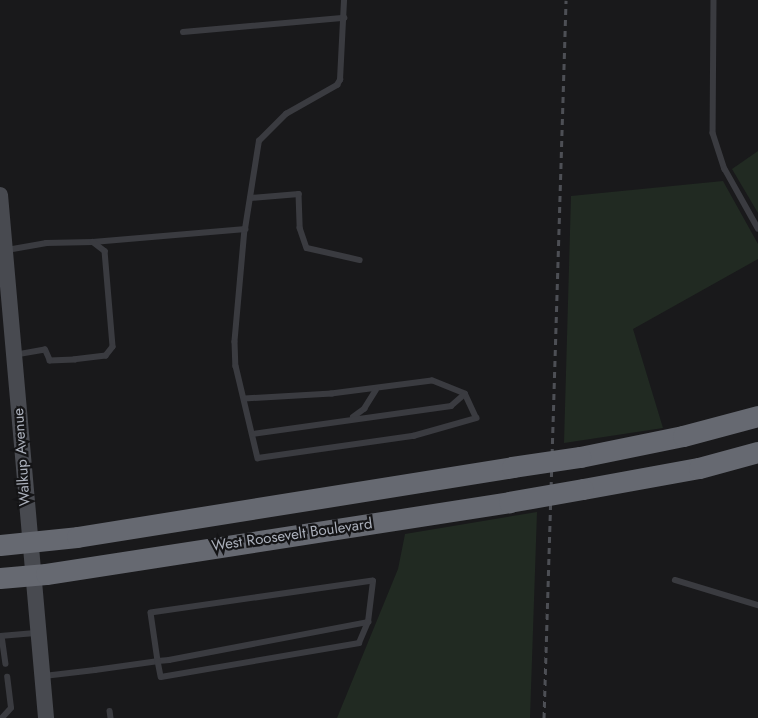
<!DOCTYPE html>
<style>
body{margin:0}
#map{position:relative;width:758px;height:718px;overflow:hidden;background:#19191b;font-family:Jost,sans-serif}
div>[style]{position:absolute}
.green>*{inset:0;background:#212a22}
.lane>*{height:5.5px;margin:-2.75px;padding:0 2.75px;transform-origin:2.75px;border-radius:2.75px;background:#3a3b40}
.secondary>*{height:16px;margin:-8px;padding:0 8px;transform-origin:8px;border-radius:8px;background:#484a50}
.highway>*{height:21px;margin:-10.5px;padding:0 10.5px;transform-origin:10.5px;border-radius:10.5px;background:#666971}
.rail>*{height:3px;margin-top:-1.5px;transform-origin:0;background:repeating-linear-gradient(90deg,#4d4f55 0 6px,transparent 0 11px)}
.highway-bridge>*{height:21px;margin:-10.5px;padding:0 10.5px;transform-origin:10.5px;border-radius:10.5px;background:#666971}
span{translate:-50% -50%;white-space:nowrap;text-align:center;line-height:1.15;-webkit-text-stroke:4.5px #141416;paint-order:stroke}
.street-label{font-size:15px;color:#abb0bb}
</style>
<div id="map">
<div class="green">
<div style="clip-path:polygon(758px 151px,758px 213px,732px 169px)"></div>
<div style="clip-path:polygon(723px 181px,758px 244px,758px 259px,633px 329px,663px 428px,564px 443px,571px 196px)"></div>
<div style="clip-path:polygon(537px 512px,530px 718px,337px 718px,398px 569px,405px 534px)"></div>
</div>
<div class="lane">
<div style="left:714px;top:0;width:133px;rotate:90.4deg"></div>
<div style="left:713px;top:133px;width:38px;rotate:72deg"></div>
<div style="left:725px;top:169px;width:68px;rotate:60.8deg"></div>
<div style="left:183px;top:32px;width:162px;rotate:-5deg"></div>
<div style="left:251px;top:198px;width:48px;rotate:-4.8deg"></div>
<div style="left:299px;top:194px;width:34px;rotate:88deg"></div>
<div style="left:300px;top:228px;width:21px;rotate:71deg"></div>
<div style="left:307px;top:248px;width:54px;rotate:12.8deg"></div>
<div style="left:245px;top:229px;width:113px;rotate:95.1deg"></div>
<div style="left:235px;top:342px;width:24px;rotate:88deg"></div>
<div style="left:236px;top:366px;width:95px;rotate:76.6deg"></div>
<div style="left:258px;top:458px;width:157px;rotate:-8.1deg"></div>
<div style="left:413px;top:436px;width:66px;rotate:-15.9deg"></div>
<div style="left:476px;top:418px;width:26px;rotate:-115deg"></div>
<div style="left:465px;top:394px;width:35px;rotate:-158deg"></div>
<div style="left:432px;top:381px;width:101px;rotate:172.6deg"></div>
<div style="left:332px;top:394px;width:87px;rotate:176.7deg"></div>
<div style="left:93px;top:242px;width:153px;rotate:-4.9deg"></div>
<div style="left:245px;top:229px;width:89px;rotate:-81deg"></div>
<div style="left:259px;top:141px;width:38px;rotate:-45deg"></div>
<div style="left:286px;top:114px;width:59px;rotate:-29.6deg"></div>
<div style="left:337px;top:85px;width:6px;rotate:-59deg"></div>
<div style="left:340px;top:80px;width:80px;rotate:-87.1deg"></div>
<div style="left:7px;top:250px;width:40px;rotate:-10deg"></div>
<div style="left:46px;top:243px;width:47px;rotate:-1.2deg"></div>
<div style="left:93px;top:242px;width:15px;rotate:37deg"></div>
<div style="left:105px;top:251px;width:96px;rotate:85.2deg"></div>
<div style="left:113px;top:347px;width:11px;rotate:128deg"></div>
<div style="left:106px;top:356px;width:31px;rotate:173deg"></div>
<div style="left:75px;top:360px;width:25px;rotate:178deg"></div>
<div style="left:50px;top:361px;width:12px;rotate:-114deg"></div>
<div style="left:45px;top:350px;width:29px;rotate:170deg"></div>
<div style="left:353px;top:417px;width:14px;rotate:-36deg"></div>
<div style="left:364px;top:409px;width:22px;rotate:-58deg"></div>
<div style="left:253px;top:434px;width:200px;rotate:-8deg"></div>
<div style="left:451px;top:406px;width:18px;rotate:-41deg"></div>
<div style="left:675px;top:580px;width:87px;rotate:16.8deg"></div>
<div style="left:0;top:636px;width:38px;rotate:-5deg"></div>
<div style="left:2px;top:636px;width:28px;rotate:82deg"></div>
<div style="left:44px;top:676px;width:51px;rotate:-6.7deg"></div>
<div style="left:95px;top:670px;width:64px;rotate:-8.1deg"></div>
<div style="left:158px;top:661px;width:11px;rotate:-5deg"></div>
<div style="left:169px;top:660px;width:203px;rotate:-10.8deg"></div>
<div style="left:368px;top:622px;width:41px;rotate:-83deg"></div>
<div style="left:373px;top:581px;width:224px;rotate:171.8deg"></div>
<div style="left:151px;top:613px;width:49px;rotate:81.7deg"></div>
<div style="left:158px;top:661px;width:16px;rotate:79deg"></div>
<div style="left:161px;top:677px;width:201px;rotate:-9.7deg"></div>
<div style="left:359px;top:643px;width:23px;rotate:-67deg"></div>
<div style="left:110px;top:711px;width:7px;rotate:82deg"></div>
<div style="left:2px;top:718px;width:13px;rotate:-48deg"></div>
<div style="left:11px;top:708px;width:31px;rotate:-97deg"></div>
</div>
<div class="secondary">
<div style="left:0;top:195px;width:525px;rotate:84.97deg"></div>
</div>
<div class="highway">
<div style="left:580px;top:457px;width:105px;rotate:-11.5deg"></div>
<div style="left:683px;top:436px;width:78px;rotate:-14.9deg"></div>
<div style="left:583px;top:489px;width:118px;rotate:-10.3deg"></div>
<div style="left:699px;top:468px;width:61px;rotate:-15.2deg"></div>
<div style="left:0;top:545px;width:77px;rotate:-5.9deg"></div>
<div style="left:77px;top:537px;width:441px;rotate:-9.1deg"></div>
<div style="left:0;top:578px;width:46px;rotate:-5deg"></div>
<div style="left:46px;top:574px;width:469px;rotate:-8.8deg"></div>
</div>
<div class="rail">
<div style="left:544px;top:718px;width:718px;rotate:-88.24deg"></div>
</div>
<div class="highway-bridge">
<div style="left:512px;top:467px;width:69px;rotate:-8.4deg"></div>
<div style="left:509px;top:502px;width:75px;rotate:-10deg"></div>
</div>
<div class="street-label">
<span style="left:22px;top:457px;rotate:-94deg">Walkup Avenue</span>
<span style="left:292px;top:535px;rotate:-8deg">West Roosevelt Boulevard</span>
</div>
</div>
